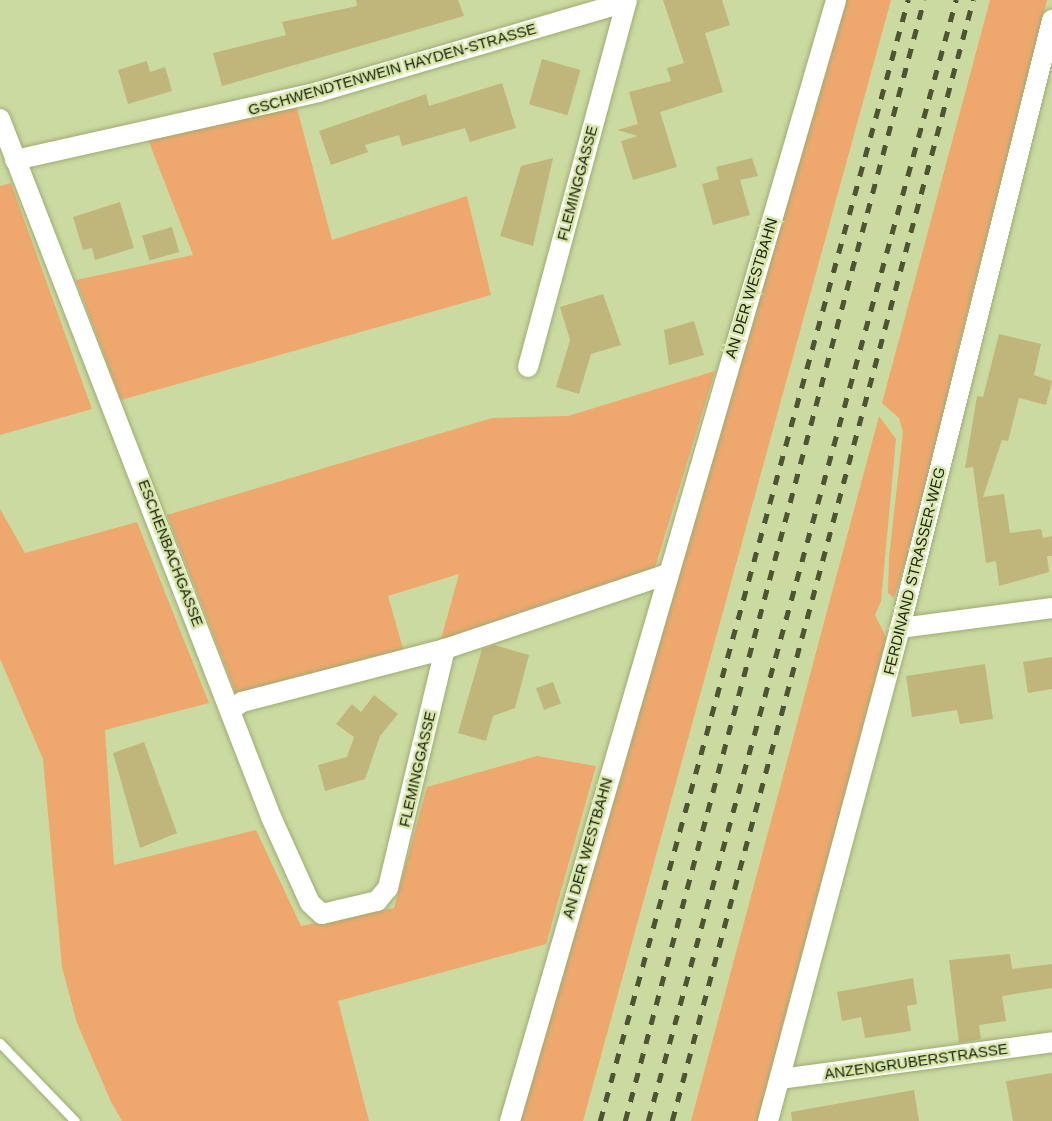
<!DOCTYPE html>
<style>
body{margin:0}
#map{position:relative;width:1052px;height:1121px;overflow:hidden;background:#cbdaa0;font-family:Arial,sans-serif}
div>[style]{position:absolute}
.green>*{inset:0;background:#eea86e}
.building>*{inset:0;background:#c0b67b;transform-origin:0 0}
.roads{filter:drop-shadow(0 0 2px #9dac73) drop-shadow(0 0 2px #9dac73)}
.lane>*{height:9px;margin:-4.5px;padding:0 4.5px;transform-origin:4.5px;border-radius:4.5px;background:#fff}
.street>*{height:20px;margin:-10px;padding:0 10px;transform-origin:10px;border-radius:10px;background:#fff}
.rail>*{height:4.5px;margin-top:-2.25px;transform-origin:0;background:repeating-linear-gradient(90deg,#4d5433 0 10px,transparent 0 20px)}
span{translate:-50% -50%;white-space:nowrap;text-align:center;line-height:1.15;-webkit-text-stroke:5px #d8e7ac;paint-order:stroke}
.street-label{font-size:15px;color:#1a1f08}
</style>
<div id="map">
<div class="green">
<div style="clip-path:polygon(842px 0,891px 0,583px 1121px,516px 1121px)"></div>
<div style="clip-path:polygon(990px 0,1047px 0,959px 345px,919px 519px,894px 598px,888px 593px,889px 558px,903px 432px,899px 418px,882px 403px)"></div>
<div style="clip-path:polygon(295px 101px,332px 240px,467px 196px,491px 295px,121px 400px,76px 280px,193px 255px,147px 137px)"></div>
<div style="clip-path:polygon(11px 183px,92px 409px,0 435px,0 186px)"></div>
<div style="clip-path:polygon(715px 371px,654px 571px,440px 643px,459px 574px,388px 596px,404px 652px,237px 696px,167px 515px,492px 418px,568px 416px)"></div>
<div style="clip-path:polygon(879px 416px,896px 439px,881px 601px,875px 615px,887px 639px,823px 892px,760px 1121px,691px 1121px)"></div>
<div style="clip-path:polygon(0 509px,25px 553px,137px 522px,209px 703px,105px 730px,114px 865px,256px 830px,301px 926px,394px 908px,427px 787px,537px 756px,596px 766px,546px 944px,338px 1001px,369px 1121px,122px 1121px,111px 1102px,77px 1023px,62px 967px,43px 759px,0 659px)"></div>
</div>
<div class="building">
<div style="clip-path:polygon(356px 0,458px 0,464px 16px,222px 86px,213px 53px,286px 35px,282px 22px,357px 6px)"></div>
<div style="clip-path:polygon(663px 0,722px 0,730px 25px,705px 33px,723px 92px,660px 112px,677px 167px,633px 180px,621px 141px,638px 136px,617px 130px,638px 124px,629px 92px,671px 81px,667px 68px,684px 63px)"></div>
<div style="left:542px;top:59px;width:40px;height:47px;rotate:16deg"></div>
<div style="clip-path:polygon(147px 61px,150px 72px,165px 67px,172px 91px,128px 104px,118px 70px)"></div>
<div style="clip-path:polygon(502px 83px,516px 128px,470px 142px,465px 128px,402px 146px,399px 135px,365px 145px,368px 152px,331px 165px,319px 131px,426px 94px,429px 106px)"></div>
<div style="clip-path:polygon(553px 158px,533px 246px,500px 236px,521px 166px)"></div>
<div style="clip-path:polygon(752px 158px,758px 176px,740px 180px,750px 215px,713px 225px,702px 184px,719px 179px,716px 167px)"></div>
<div style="clip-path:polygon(120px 202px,134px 248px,95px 260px,92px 248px,83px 250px,73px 217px)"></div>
<div style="left:172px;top:227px;width:26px;height:31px;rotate:74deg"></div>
<div style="clip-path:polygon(603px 294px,621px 345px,591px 354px,579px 394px,556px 387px,570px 340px,560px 307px)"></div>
<div style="clip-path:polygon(694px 321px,704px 355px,669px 365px,664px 330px)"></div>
<div style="clip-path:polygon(999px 334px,1041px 344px,1034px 375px,1052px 381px,1046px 405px,1019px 398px,1008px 441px,1002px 440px,983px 497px,1004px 494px,1010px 533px,1041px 529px,1043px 538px,1052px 536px,1052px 556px,1047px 556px,1049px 572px,999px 586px,996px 561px,986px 563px,973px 467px,965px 468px,977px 396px,983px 397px)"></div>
<div style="clip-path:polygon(494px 645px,529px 655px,515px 708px,493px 716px,486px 741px,458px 733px,482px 649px)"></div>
<div style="clip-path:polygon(1052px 657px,1052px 689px,1028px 693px,1023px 662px)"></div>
<div style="clip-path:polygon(985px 664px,993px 719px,960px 724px,957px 710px,912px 717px,906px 676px)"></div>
<div style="left:553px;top:682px;width:23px;height:18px;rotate:70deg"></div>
<div style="clip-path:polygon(374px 695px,398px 714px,380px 736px,365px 779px,325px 791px,318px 765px,347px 757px,354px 737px,336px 724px,352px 704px,361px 712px)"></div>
<div style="clip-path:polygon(144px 742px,177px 833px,140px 848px,113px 753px)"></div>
<div style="clip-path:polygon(1010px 954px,1012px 969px,1052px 964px,1052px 988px,1002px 996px,1006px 1021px,979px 1025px,981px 1039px,959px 1043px,949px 960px)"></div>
<div style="clip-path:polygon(913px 978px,917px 1004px,907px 1006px,911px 1031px,865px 1038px,861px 1017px,842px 1021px,837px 992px)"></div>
<div style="clip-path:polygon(1052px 1073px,1052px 1121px,1013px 1121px,1006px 1081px)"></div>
<div style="clip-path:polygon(914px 1090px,919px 1121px,792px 1121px,791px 1112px)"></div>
</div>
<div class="roads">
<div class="lane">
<div style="left:0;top:1043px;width:108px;rotate:46.1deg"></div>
</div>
<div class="street">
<div style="left:0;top:119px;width:749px;rotate:68.78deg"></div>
<div style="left:271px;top:817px;width:94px;rotate:65.6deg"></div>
<div style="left:310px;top:903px;width:16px;rotate:43deg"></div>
<div style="left:322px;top:914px;width:57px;rotate:-13.3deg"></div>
<div style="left:377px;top:901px;width:17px;rotate:-50deg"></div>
<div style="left:388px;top:888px;width:246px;rotate:-76.6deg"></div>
<div style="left:15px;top:160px;width:311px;rotate:-12.6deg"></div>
<div style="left:318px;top:92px;width:321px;rotate:-16.3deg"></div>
<div style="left:528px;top:367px;width:380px;rotate:-74.9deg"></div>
<div style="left:900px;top:628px;width:153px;rotate:-7.5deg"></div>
<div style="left:231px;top:710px;width:14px;rotate:-36deg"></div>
<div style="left:242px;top:702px;width:210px;rotate:-14.6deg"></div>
<div style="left:445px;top:649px;width:232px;rotate:-18.6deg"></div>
<div style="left:780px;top:1079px;width:275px;rotate:-7.7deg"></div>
<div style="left:510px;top:1121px;width:1167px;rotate:-73.78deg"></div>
<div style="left:768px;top:1121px;width:510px;rotate:-75.01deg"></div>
<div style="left:900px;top:628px;width:627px;rotate:-75.96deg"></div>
</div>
</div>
<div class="rail">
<div style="left:600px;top:1121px;width:1163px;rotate:-74.64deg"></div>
<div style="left:625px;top:1121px;width:1160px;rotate:-75.07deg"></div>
<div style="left:648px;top:1121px;width:1163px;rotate:-74.64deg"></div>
<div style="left:672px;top:1121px;width:1161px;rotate:-74.97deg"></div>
</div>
<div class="street-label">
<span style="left:392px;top:69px;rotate:-16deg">GSCHWENDTENWEIN HAYDEN-STRASSE</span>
<span style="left:577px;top:183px;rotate:-75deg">FLEMINGGASSE</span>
<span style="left:751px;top:288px;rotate:-73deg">AN DER WESTBAHN</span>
<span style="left:171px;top:553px;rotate:69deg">ESCHENBACHGASSE</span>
<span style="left:914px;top:571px;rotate:-76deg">FERDINAND STRASSER-WEG</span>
<span style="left:417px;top:769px;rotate:-77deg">FLEMINGGASSE</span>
<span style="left:587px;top:848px;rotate:-74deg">AN DER WESTBAHN</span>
<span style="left:916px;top:1061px;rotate:-8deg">ANZENGRUBERSTRASSE</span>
</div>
</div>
